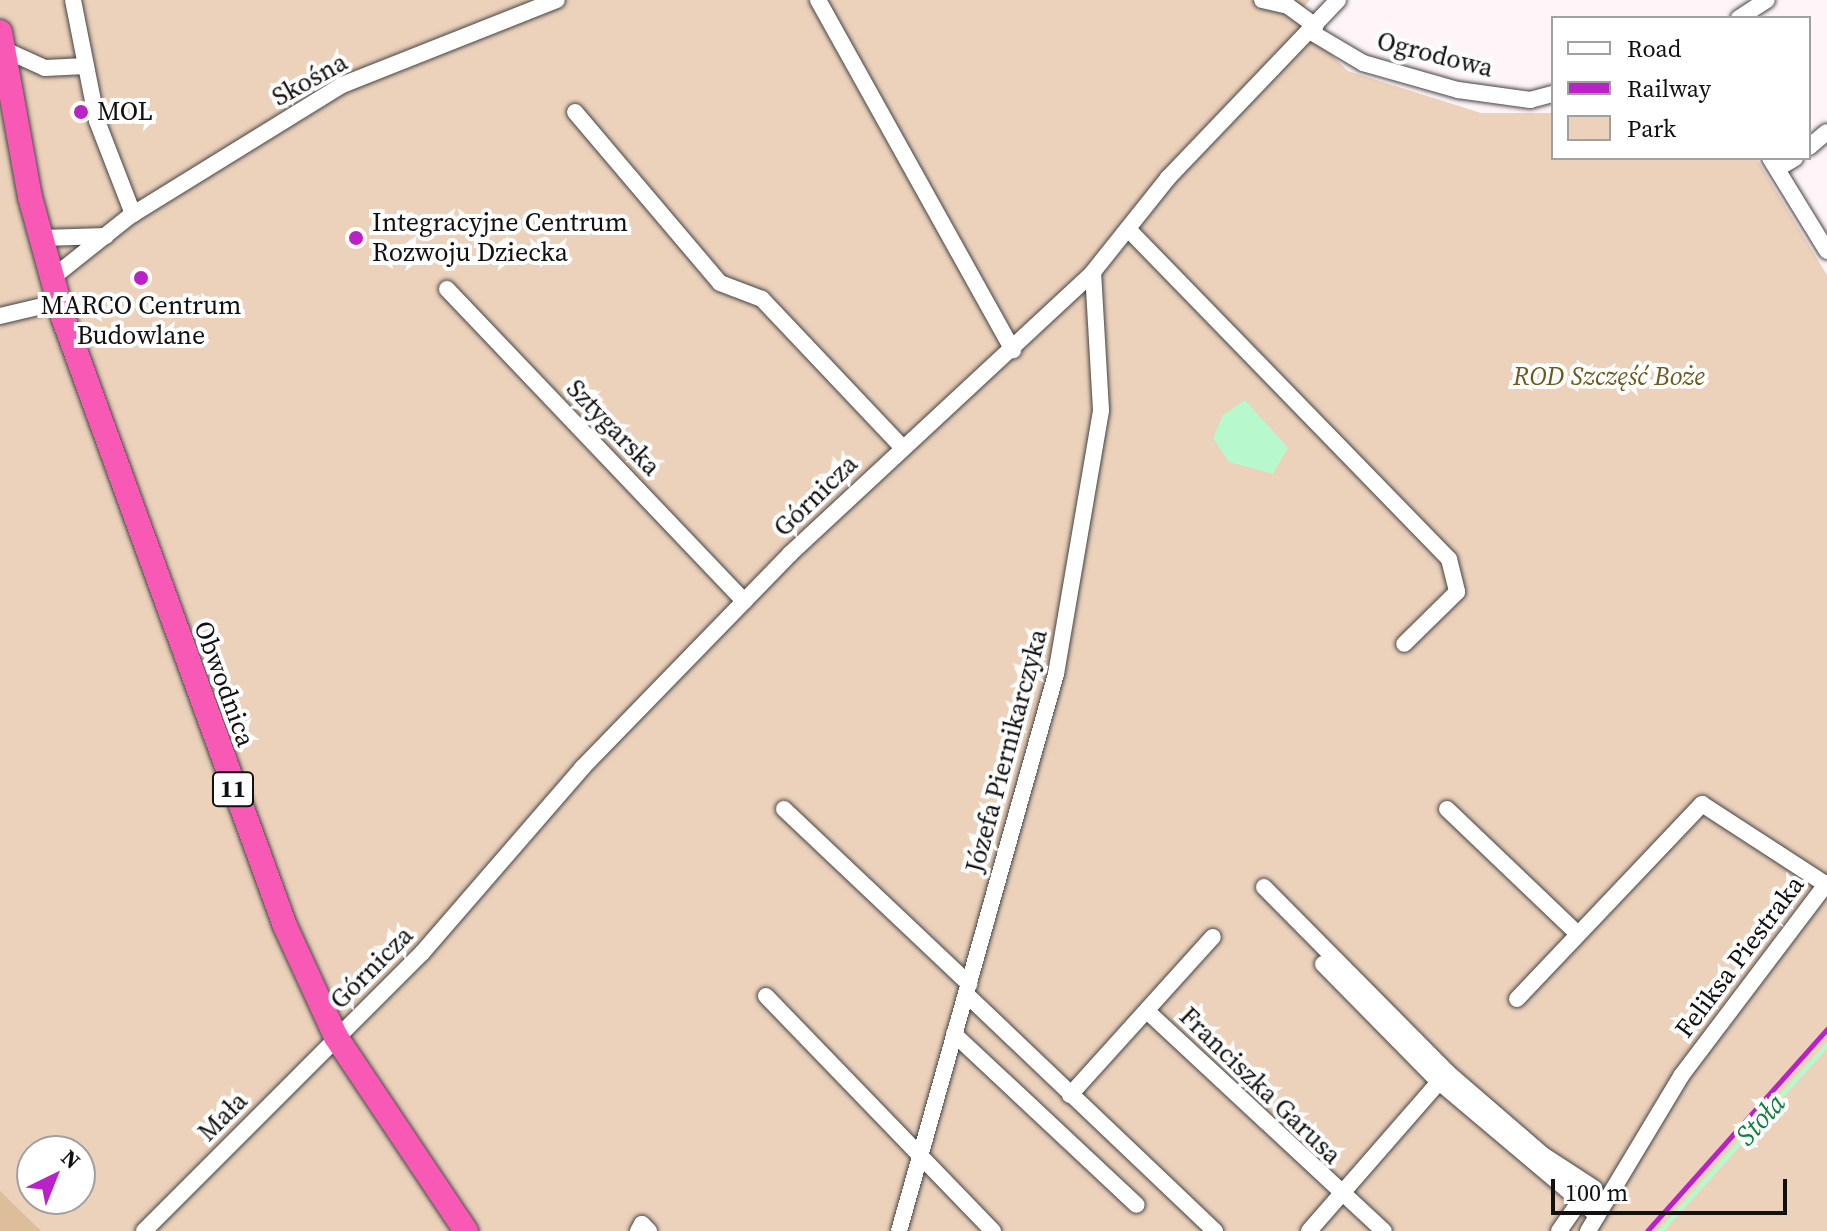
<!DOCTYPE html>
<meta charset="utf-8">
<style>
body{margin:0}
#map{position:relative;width:1827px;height:1231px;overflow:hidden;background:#fff4f7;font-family:"Source Serif 4",serif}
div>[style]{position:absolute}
.green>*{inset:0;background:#ecd1bb}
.forest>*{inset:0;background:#ddbd9a}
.water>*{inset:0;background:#b7f8cd}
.stream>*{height:5px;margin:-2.5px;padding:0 2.5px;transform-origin:2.5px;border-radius:2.5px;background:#b7f8cd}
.roads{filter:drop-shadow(0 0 2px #444) drop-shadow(0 0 2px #444)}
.minor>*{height:16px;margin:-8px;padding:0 8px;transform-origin:8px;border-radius:8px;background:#fff}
.highway>*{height:24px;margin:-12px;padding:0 12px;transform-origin:12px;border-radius:12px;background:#f859b4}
.rail>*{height:5px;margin:-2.5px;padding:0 2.5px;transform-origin:2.5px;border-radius:2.5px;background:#ba22c7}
.dots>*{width:22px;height:22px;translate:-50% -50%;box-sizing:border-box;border:4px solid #fff;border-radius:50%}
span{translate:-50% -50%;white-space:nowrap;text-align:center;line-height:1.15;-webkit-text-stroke:8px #fff;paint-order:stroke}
.shield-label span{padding:2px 6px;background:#fff;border:2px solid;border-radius:6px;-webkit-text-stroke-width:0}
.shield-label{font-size:24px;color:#111;font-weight:700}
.street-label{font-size:26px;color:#111}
.poi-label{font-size:26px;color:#111}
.left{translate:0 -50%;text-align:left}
.park-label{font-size:26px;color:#6c591d;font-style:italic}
.water-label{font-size:28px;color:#138240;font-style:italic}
.legend{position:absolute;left:1551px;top:16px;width:260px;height:144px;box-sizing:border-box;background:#fff;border:2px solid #a0a0a0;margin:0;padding:10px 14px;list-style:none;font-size:24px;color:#111}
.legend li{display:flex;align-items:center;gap:16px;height:40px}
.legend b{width:40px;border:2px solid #a0a0a0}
.north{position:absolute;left:16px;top:1135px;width:80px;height:80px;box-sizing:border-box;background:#fff;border:2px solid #a0a0a0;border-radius:50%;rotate:43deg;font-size:22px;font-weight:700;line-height:32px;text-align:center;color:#111}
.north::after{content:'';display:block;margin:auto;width:28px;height:36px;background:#ba22c7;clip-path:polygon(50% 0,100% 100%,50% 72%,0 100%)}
.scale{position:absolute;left:1551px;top:1179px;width:236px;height:36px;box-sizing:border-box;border:4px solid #111;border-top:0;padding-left:10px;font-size:24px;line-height:28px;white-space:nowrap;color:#111;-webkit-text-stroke:6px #fff;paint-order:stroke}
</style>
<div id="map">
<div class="green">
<div style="clip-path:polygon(evenodd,0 0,1310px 0,1293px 18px,1348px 71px,1481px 113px,1553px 113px,1553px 158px,1756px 158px,1827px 275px,1827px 1231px,0 1231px,0 0,32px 1151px,80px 1151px,80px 1199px,32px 1199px,32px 1151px)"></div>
</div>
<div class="forest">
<div style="clip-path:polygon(0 1191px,41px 1231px,0 1231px)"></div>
</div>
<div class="water">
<div style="clip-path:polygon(1245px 400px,1288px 448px,1273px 474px,1229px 462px,1213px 438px,1223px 415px)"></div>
</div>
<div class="stream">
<div style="left:1660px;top:1231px;width:251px;rotate:-48.2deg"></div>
</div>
<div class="roads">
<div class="minor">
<div style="left:73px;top:0;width:123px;rotate:78.8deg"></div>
<div style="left:97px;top:121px;width:100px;rotate:68.8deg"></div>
<div style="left:818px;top:0;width:401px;rotate:60.9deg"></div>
<div style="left:1262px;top:0;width:27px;rotate:13deg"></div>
<div style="left:1288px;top:6px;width:34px;rotate:36deg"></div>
<div style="left:1739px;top:18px;width:33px;rotate:-33deg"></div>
<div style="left:1311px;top:32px;width:61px;rotate:30.8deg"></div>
<div style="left:1363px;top:63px;width:99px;rotate:15.9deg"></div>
<div style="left:1458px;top:90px;width:73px;rotate:7.9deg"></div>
<div style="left:1530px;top:100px;width:24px;rotate:-15deg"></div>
<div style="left:3px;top:49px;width:46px;rotate:24.3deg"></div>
<div style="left:45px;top:68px;width:41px;rotate:-2.8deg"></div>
<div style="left:575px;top:112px;width:224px;rotate:49.7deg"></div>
<div style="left:720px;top:283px;width:45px;rotate:20.9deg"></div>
<div style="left:762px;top:299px;width:204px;rotate:46.6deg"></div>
<div style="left:1809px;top:147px;width:23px;rotate:-40deg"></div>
<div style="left:1770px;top:158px;width:109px;rotate:58.5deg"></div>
<div style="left:1777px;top:169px;width:21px;rotate:-31deg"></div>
<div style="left:1128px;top:229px;width:460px;rotate:45.8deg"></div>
<div style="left:1449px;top:559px;width:34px;rotate:76deg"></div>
<div style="left:1457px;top:592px;width:74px;rotate:135.5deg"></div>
<div style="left:42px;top:238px;width:64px;rotate:-1.8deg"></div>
<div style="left:52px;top:278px;width:100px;rotate:-38.5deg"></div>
<div style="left:130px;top:216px;width:249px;rotate:-31.7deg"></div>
<div style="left:342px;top:85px;width:231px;rotate:-21.6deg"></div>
<div style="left:447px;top:289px;width:431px;rotate:46.4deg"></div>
<div style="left:0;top:316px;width:61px;rotate:-13.3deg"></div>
<div style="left:784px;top:809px;width:255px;rotate:43.4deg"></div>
<div style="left:1447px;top:809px;width:181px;rotate:43.7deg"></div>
<div style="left:1264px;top:887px;width:260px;rotate:45.3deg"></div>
<div style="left:1447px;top:1072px;width:127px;rotate:40.8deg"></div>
<div style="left:1543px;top:1155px;width:61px;rotate:32.9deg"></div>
<div style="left:1323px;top:964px;width:165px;rotate:45.5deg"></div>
<div style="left:1439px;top:1082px;width:207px;rotate:40.1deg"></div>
<div style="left:966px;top:994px;width:344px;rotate:43.6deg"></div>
<div style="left:766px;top:996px;width:327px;rotate:46deg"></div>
<div style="left:1517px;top:999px;width:269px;rotate:-46.5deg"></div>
<div style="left:1702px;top:804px;width:147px;rotate:33deg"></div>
<div style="left:1147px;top:1011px;width:323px;rotate:42.9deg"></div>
<div style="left:954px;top:1034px;width:250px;rotate:43.1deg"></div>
<div style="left:1070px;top:1095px;width:213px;rotate:-47.9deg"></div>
<div style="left:144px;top:1231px;width:393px;rotate:-45deg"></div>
<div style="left:422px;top:953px;width:245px;rotate:-49.1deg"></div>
<div style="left:582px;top:768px;width:298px;rotate:-45.8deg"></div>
<div style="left:790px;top:554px;width:414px;rotate:-42.9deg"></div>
<div style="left:1093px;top:272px;width:120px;rotate:-51.4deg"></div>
<div style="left:1168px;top:178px;width:246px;rotate:-46.3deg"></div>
<div style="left:638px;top:1231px;width:8px;rotate:-60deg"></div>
<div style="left:642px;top:1224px;width:10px;rotate:45deg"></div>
<div style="left:899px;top:1231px;width:579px;rotate:-74.26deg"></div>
<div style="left:1056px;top:674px;width:268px;rotate:-80.3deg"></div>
<div style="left:1101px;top:410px;width:138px;rotate:-93.3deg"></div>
<div style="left:1309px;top:1231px;width:206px;rotate:-48.9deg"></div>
<div style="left:1559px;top:1231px;width:37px;rotate:-55deg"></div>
<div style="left:1588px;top:1231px;width:181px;rotate:-59deg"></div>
<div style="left:1681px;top:1076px;width:242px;rotate:-52.9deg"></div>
</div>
<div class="highway">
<div style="left:0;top:32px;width:168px;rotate:79.7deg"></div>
<div style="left:30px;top:197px;width:124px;rotate:74.6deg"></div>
<div style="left:63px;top:317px;width:648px;rotate:69.97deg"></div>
<div style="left:285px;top:926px;width:122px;rotate:65.3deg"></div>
<div style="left:336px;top:1037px;width:234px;rotate:56.2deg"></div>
</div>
</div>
<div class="rail">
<div style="left:1647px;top:1231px;width:271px;rotate:-48.3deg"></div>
</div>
<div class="dots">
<div style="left:81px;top:112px;background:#ba22c7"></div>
<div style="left:356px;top:238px;background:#ba22c7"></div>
<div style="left:141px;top:278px;background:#ba22c7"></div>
</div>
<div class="shield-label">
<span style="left:233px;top:789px">11</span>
</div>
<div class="street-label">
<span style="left:1435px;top:55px;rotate:14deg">Ogrodowa</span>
<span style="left:310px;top:80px;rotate:-29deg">Skośna</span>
<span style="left:613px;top:428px;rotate:46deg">Sztygarska</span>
<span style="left:816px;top:496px;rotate:-44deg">Górnicza</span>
<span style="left:224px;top:684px;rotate:70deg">Obwodnica</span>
<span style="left:1007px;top:751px;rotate:-75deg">Józefa Piernikarczyka</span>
<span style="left:1740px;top:957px;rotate:-53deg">Feliksa Piestraka</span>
<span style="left:372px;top:968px;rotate:-45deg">Górnicza</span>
<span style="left:1260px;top:1086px;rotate:44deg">Franciszka Garusa</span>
<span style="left:223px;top:1117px;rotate:-45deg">Mała</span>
</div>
<div class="poi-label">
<span class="left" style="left:97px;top:112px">MOL</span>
<span class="left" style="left:372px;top:238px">Integracyjne Centrum<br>Rozwoju Dziecka</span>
<span style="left:141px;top:321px">MARCO Centrum<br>Budowlane</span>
</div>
<div class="park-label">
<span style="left:1609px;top:377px">ROD Szczęść Boże</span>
</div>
<div class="water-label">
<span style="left:1760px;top:1119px;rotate:-48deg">Stoła</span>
</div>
<ul class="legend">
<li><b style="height:10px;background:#fff"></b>Road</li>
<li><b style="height:10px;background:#ba22c7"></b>Railway</li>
<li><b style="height:22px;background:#ecd1bb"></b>Park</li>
</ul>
<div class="north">N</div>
<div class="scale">100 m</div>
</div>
